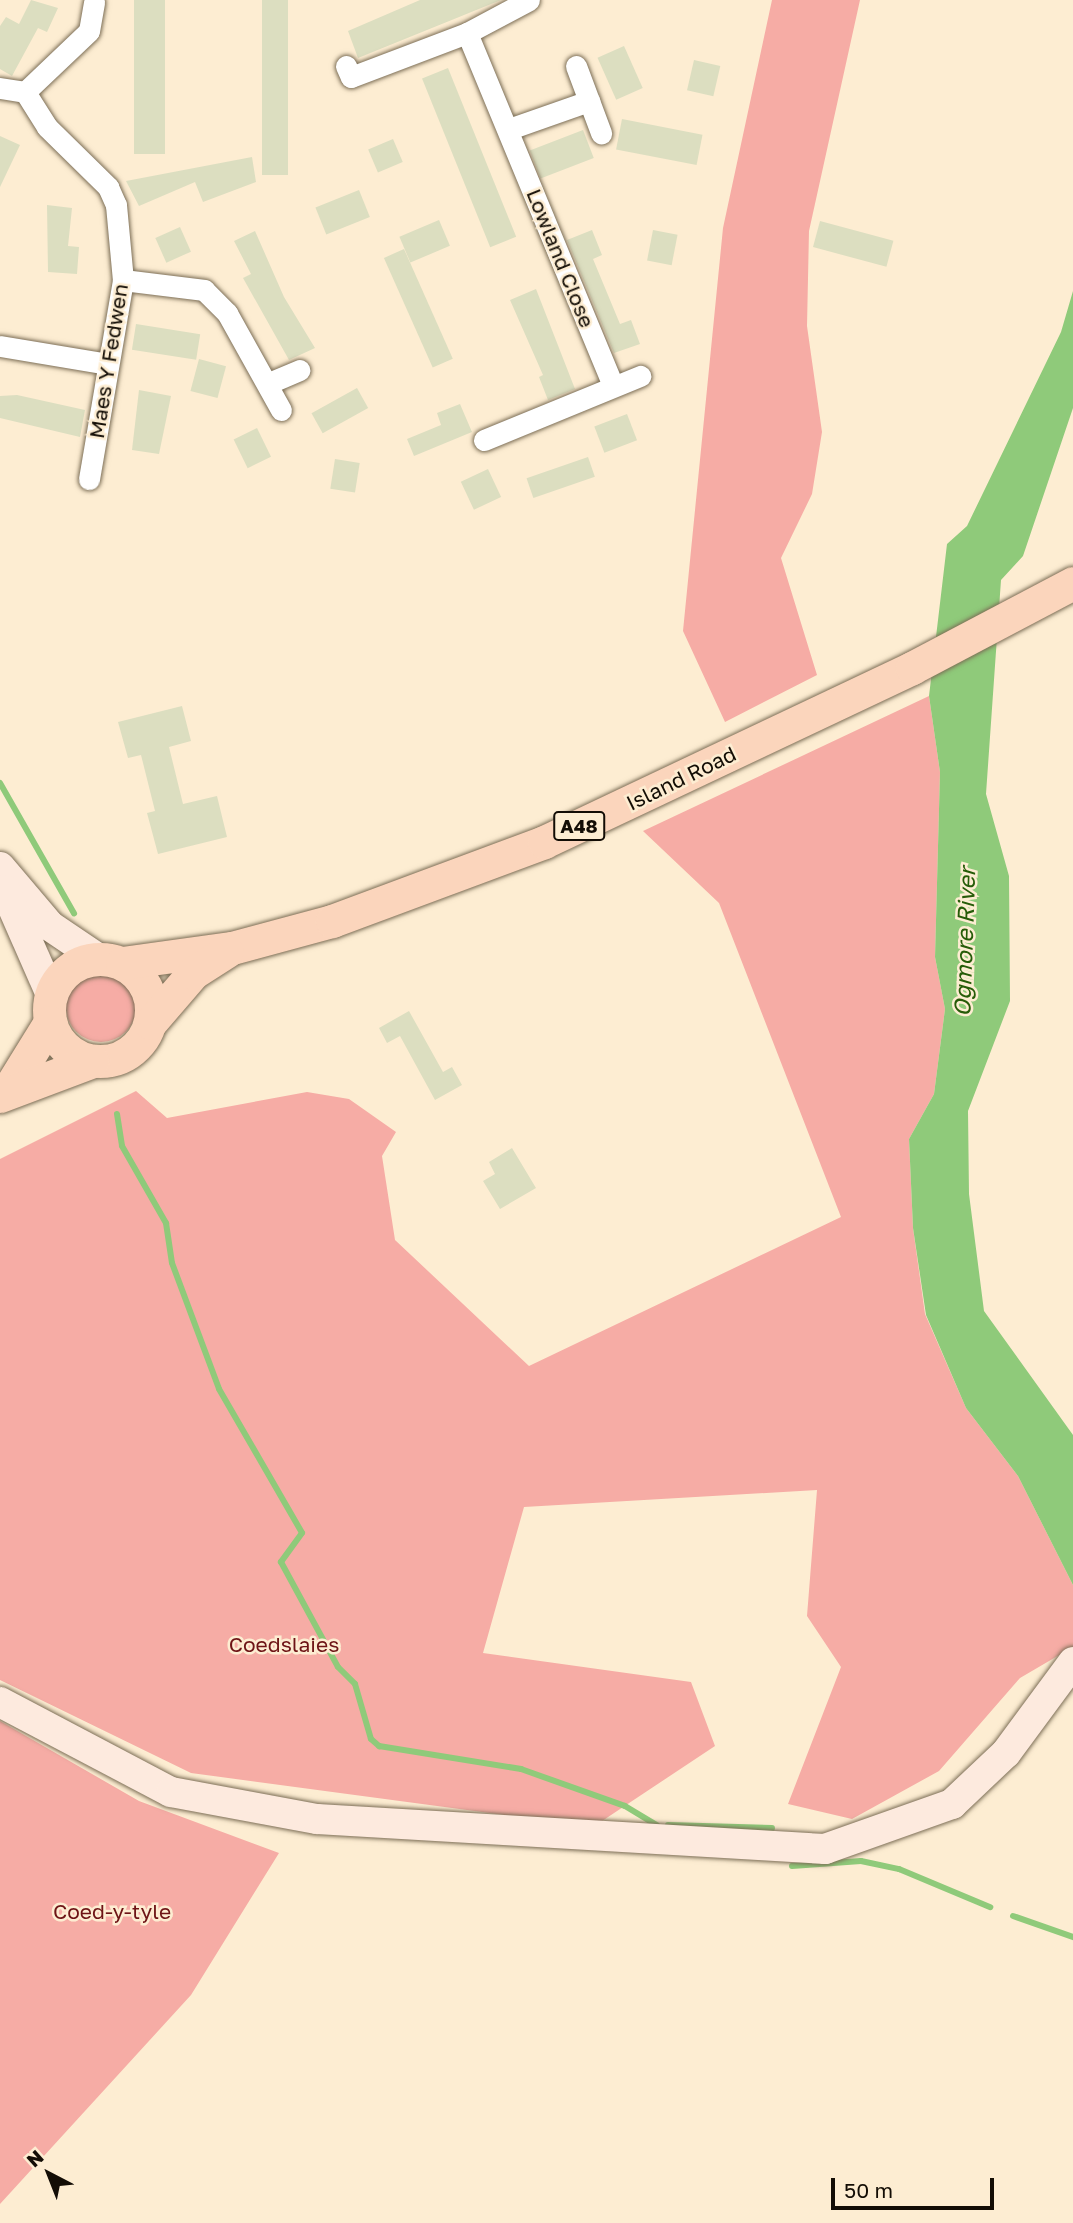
<!DOCTYPE html>
<style>
body{margin:0}
#map{position:relative;width:1073px;height:2223px;overflow:hidden;background:#fdedd2;font-family:"Golos Text",sans-serif}
div>[style]{position:absolute}
.green>*{inset:0;background:#f6aca5}
.round{border-radius:50%}
.water>*{inset:0;background:#8fca7a}
.stream>*{height:6px;margin:-3px;padding:0 3px;transform-origin:3px;border-radius:3px;background:#8fca7a}
.building>*{inset:0;background:#dcdec0;transform-origin:0 0}
.roads{filter:drop-shadow(0 0 2px #7c6e56) drop-shadow(0 0 2px #7c6e56)}
.street>*{height:21px;margin:-10.5px;padding:0 10.5px;transform-origin:10.5px;border-radius:10.5px;background:#fff}
.secondary>*{height:30px;margin:-15px;padding:0 15px;transform-origin:15px;border-radius:15px;background:#fdeade}
.primary>*{height:33px;margin:-16.5px;padding:0 16.5px;transform-origin:16.5px;border-radius:16.5px;background:#fbd5bc}
.primary>.ring{margin:-16.5px;padding:0;box-sizing:content-box;background:none;border:33px solid #fbd5bc;border-radius:50%}
span{translate:-50% -50%;white-space:nowrap;text-align:center;line-height:1.15;-webkit-text-stroke:5px #fdedd2;paint-order:stroke}
.shield-label span{padding:2px 5px;background:#fdedd2;border:2px solid;border-radius:5px;-webkit-text-stroke-width:0}
.shield-label{font-size:19px;color:#130d05;font-weight:700}
.street-label{font-size:21px;color:#130d05}
.park-label{font-size:21px;color:#6e1416}
.water-label{font-size:23px;color:#265c08;font-style:italic}
.north{position:absolute;left:14px;top:2139px;width:70px;height:70px;-webkit-text-stroke:5px #fdedd2;paint-order:stroke;rotate:318deg;font-size:19px;font-weight:700;line-height:28px;text-align:center;color:#130d05}
.north::after{content:'';display:block;margin:auto;width:24px;height:32px;background:#130d05;clip-path:polygon(50% 0,100% 100%,50% 72%,0 100%)}
.scale{position:absolute;left:831px;top:2178px;width:163px;height:32px;box-sizing:border-box;border:4px solid #130d05;border-top:0;padding-left:9px;font-size:21px;line-height:24px;white-space:nowrap;color:#130d05;-webkit-text-stroke:5px #fdedd2;paint-order:stroke}
</style>
<div id="map">
<div class="green">
<div style="clip-path:polygon(772px 0,860px 0,809px 231px,807px 326px,822px 432px,812px 494px,781px 558px,817px 675px,725px 722px,683px 631px,723px 228px)"></div>
<div style="clip-path:polygon(929px 696px,940px 772px,935px 957px,945px 1009px,934px 1094px,909px 1139px,913px 1228px,925px 1314px,966px 1408px,1018px 1476px,1073px 1585px,1073px 1647px,1020px 1678px,939px 1771px,852px 1819px,788px 1804px,841px 1667px,807px 1616px,817px 1490px,524px 1507px,483px 1653px,691px 1682px,715px 1746px,593px 1827px,191px 1773px,0 1680px,0 1159px,136px 1091px,167px 1118px,307px 1092px,349px 1099px,396px 1132px,382px 1156px,395px 1240px,529px 1366px,841px 1217px,719px 903px,643px 831px)"></div>
<div class="round" style="left:66px;top:972px;width:70px;height:70px"></div>
<div style="clip-path:polygon(0 1721px,139px 1801px,279px 1853px,191px 1995px,0 2204px)"></div>
</div>
<div class="water">
<div style="clip-path:polygon(1073px 291px,1073px 408px,1023px 556px,1001px 580px,986px 794px,1009px 876px,1010px 1001px,968px 1111px,969px 1194px,984px 1311px,1073px 1435px,1073px 1585px,1018px 1476px,966px 1408px,926px 1315px,913px 1228px,909px 1139px,934px 1094px,945px 1009px,935px 957px,940px 772px,929px 696px,947px 544px,967px 526px,1061px 332px)"></div>
</div>
<div class="stream">
<div style="left:0;top:783px;width:150px;rotate:60.4deg"></div>
<div style="left:117px;top:1114px;width:32px;rotate:81deg"></div>
<div style="left:122px;top:1146px;width:89px;rotate:60.3deg"></div>
<div style="left:166px;top:1223px;width:40px;rotate:81.5deg"></div>
<div style="left:172px;top:1263px;width:134px;rotate:69.5deg"></div>
<div style="left:219px;top:1389px;width:166px;rotate:60deg"></div>
<div style="left:302px;top:1533px;width:36px;rotate:126deg"></div>
<div style="left:281px;top:1562px;width:119px;rotate:61.5deg"></div>
<div style="left:338px;top:1667px;width:24px;rotate:45deg"></div>
<div style="left:355px;top:1684px;width:57px;rotate:73.8deg"></div>
<div style="left:371px;top:1739px;width:11px;rotate:41deg"></div>
<div style="left:379px;top:1746px;width:144px;rotate:9.2deg"></div>
<div style="left:521px;top:1769px;width:110px;rotate:19.6deg"></div>
<div style="left:625px;top:1806px;width:37px;rotate:31deg"></div>
<div style="left:668px;top:1825px;width:104px;rotate:1.7deg"></div>
<div style="left:792px;top:1866px;width:69px;rotate:-4.1deg"></div>
<div style="left:861px;top:1861px;width:39px;rotate:12deg"></div>
<div style="left:899px;top:1869px;width:99px;rotate:22.7deg"></div>
<div style="left:1013px;top:1916px;width:64px;rotate:19.3deg"></div>
</div>
<div class="building">
<div style="clip-path:polygon(31px 0,58px 8px,47px 32px,38px 28px,12px 76px,0 69px,0 26px,6px 17px,19px 24px)"></div>
<div style="left:134px;top:0;width:31px;height:154px"></div>
<div style="left:262px;top:0;width:26px;height:175px"></div>
<div style="clip-path:polygon(420px 0,501px 0,358px 58px,348px 31px)"></div>
<div style="left:624px;top:46px;width:46px;height:29px;rotate:66deg"></div>
<div style="left:694px;top:60px;width:27px;height:31px;rotate:13deg"></div>
<div style="left:448px;top:68px;width:182px;height:28px;rotate:68deg"></div>
<div style="left:622px;top:119px;width:82px;height:31px;rotate:11deg"></div>
<div style="left:583px;top:130px;width:30px;height:57px;rotate:69deg"></div>
<div style="clip-path:polygon(0 136px,20px 145px,0 187px)"></div>
<div style="left:393px;top:139px;width:25px;height:27px;rotate:67deg"></div>
<div style="clip-path:polygon(252px 157px,256px 182px,203px 202px,195px 182px,139px 206px,126px 181px)"></div>
<div style="left:359px;top:190px;width:29px;height:47px;rotate:68deg"></div>
<div style="clip-path:polygon(47px 205px,72px 208px,68px 246px,79px 247px,77px 274px,48px 272px)"></div>
<div style="left:439px;top:220px;width:28px;height:43px;rotate:67deg"></div>
<div style="left:820px;top:221px;width:76px;height:27px;rotate:15deg"></div>
<div style="left:180px;top:227px;width:27px;height:27px;rotate:66deg"></div>
<div style="clip-path:polygon(592px 230px,602px 255px,593px 259px,620px 324px,631px 320px,640px 344px,614px 353px,567px 240px)"></div>
<div style="left:653px;top:230px;width:25px;height:31px;rotate:11deg"></div>
<div style="clip-path:polygon(255px 231px,284px 297px,315px 348px,289px 360px,243px 278px,251px 274px,234px 241px)"></div>
<div style="left:404px;top:249px;width:120px;height:22px;rotate:66deg"></div>
<div style="clip-path:polygon(536px 289px,575px 389px,548px 400px,539px 377px,543px 375px,510px 300px)"></div>
<div style="left:136px;top:324px;width:65px;height:26px;rotate:9deg"></div>
<div style="left:199px;top:359px;width:28px;height:33px;rotate:15deg"></div>
<div style="left:357px;top:388px;width:23px;height:52px;rotate:61deg"></div>
<div style="clip-path:polygon(139px 390px,171px 396px,159px 454px,132px 450px)"></div>
<div style="clip-path:polygon(17px 395px,85px 410px,80px 437px,0 418px,0 396px)"></div>
<div style="clip-path:polygon(460px 404px,472px 432px,414px 456px,407px 439px,441px 425px,437px 413px)"></div>
<div style="left:627px;top:414px;width:28px;height:35px;rotate:69deg"></div>
<div style="left:257px;top:428px;width:32px;height:26px;rotate:64deg"></div>
<div style="left:588px;top:457px;width:21px;height:65px;rotate:71deg"></div>
<div style="left:335px;top:459px;width:25px;height:30px;rotate:9deg"></div>
<div style="left:488px;top:469px;width:31px;height:30px;rotate:65deg"></div>
<div style="clip-path:polygon(182px 706px,191px 741px,169px 747px,183px 804px,217px 796px,227px 837px,158px 854px,147px 813px,155px 811px,141px 755px,128px 758px,118px 722px)"></div>
<div style="clip-path:polygon(409px 1011px,443px 1072px,452px 1067px,462px 1085px,435px 1100px,400px 1036px,387px 1043px,379px 1028px)"></div>
<div style="clip-path:polygon(512px 1148px,536px 1188px,500px 1209px,483px 1181px,495px 1174px,489px 1162px)"></div>
</div>
<div class="roads">
<div class="street">
<div style="left:467px;top:33px;width:382px;rotate:67.5deg"></div>
<div style="left:346px;top:66px;width:12px;rotate:66deg"></div>
<div style="left:351px;top:77px;width:124px;rotate:-20.8deg"></div>
<div style="left:467px;top:33px;width:70px;rotate:-28deg"></div>
<div style="left:576px;top:66px;width:72px;rotate:69.5deg"></div>
<div style="left:0;top:88px;width:25px;rotate:9deg"></div>
<div style="left:25px;top:92px;width:41px;rotate:57.8deg"></div>
<div style="left:47px;top:127px;width:86px;rotate:44.5deg"></div>
<div style="left:108px;top:187px;width:20px;rotate:66deg"></div>
<div style="left:116px;top:205px;width:75px;rotate:84.7deg"></div>
<div style="left:123px;top:280px;width:202px;rotate:99.7deg"></div>
<div style="left:25px;top:92px;width:88px;rotate:-43.6deg"></div>
<div style="left:89px;top:31px;width:29px;rotate:-80deg"></div>
<div style="left:509px;top:129px;width:85px;rotate:-19.3deg"></div>
<div style="left:123px;top:280px;width:82px;rotate:7deg"></div>
<div style="left:204px;top:290px;width:33px;rotate:45deg"></div>
<div style="left:227px;top:313px;width:111px;rotate:60.9deg"></div>
<div style="left:0;top:346px;width:109px;rotate:9.5deg"></div>
<div style="left:269px;top:383px;width:33px;rotate:-23deg"></div>
<div style="left:484px;top:440px;width:169px;rotate:-22.3deg"></div>
</div>
<div class="secondary">
<div style="left:0;top:867px;width:77px;rotate:49.7deg"></div>
<div style="left:50px;top:926px;width:59px;rotate:34deg"></div>
<div style="left:5px;top:890px;width:115px;rotate:66.3deg"></div>
<div style="left:0;top:1702px;width:193px;rotate:27.8deg"></div>
<div style="left:171px;top:1792px;width:148px;rotate:10.5deg"></div>
<div style="left:317px;top:1819px;width:509px;rotate:3.38deg"></div>
<div style="left:825px;top:1849px;width:135px;rotate:-19.5deg"></div>
<div style="left:952px;top:1804px;width:74px;rotate:-43.4deg"></div>
<div style="left:1006px;top:1753px;width:113px;rotate:-53.6deg"></div>
</div>
<div class="primary">
<div class="ring" style="left:49px;top:959px;width:69px;height:69px"></div>
<div style="left:122px;top:963px;width:111px;rotate:-7.8deg"></div>
<div style="left:232px;top:948px;width:104px;rotate:-15.1deg"></div>
<div style="left:332px;top:921px;width:226px;rotate:-20.4deg"></div>
<div style="left:544px;top:842px;width:407px;rotate:-25.3deg"></div>
<div style="left:912px;top:668px;width:182px;rotate:-27.8deg"></div>
<div style="left:150px;top:1023px;width:66px;rotate:-49.3deg"></div>
<div style="left:193px;top:973px;width:40px;rotate:-32.9deg"></div>
<div style="left:8px;top:1090px;width:80px;rotate:-58.3deg"></div>
<div style="left:0;top:1096px;width:99px;rotate:-20.6deg"></div>
</div>
</div>
<div class="shield-label">
<span style="left:579px;top:826px">A48</span>
</div>
<div class="street-label">
<span style="left:561px;top:258px;rotate:68deg">Lowland Close</span>
<span style="left:108px;top:361px;rotate:-81deg">Maes Y Fedwen</span>
<span style="left:681px;top:778px;rotate:-26deg">Island Road</span>
</div>
<div class="park-label">
<span style="left:284px;top:1644px">Coedslaies</span>
<span style="left:112px;top:1911px">Coed-y-tyle</span>
</div>
<div class="water-label">
<span style="left:964px;top:942px;rotate:-88deg">Ogmore River</span>
</div>
<div class="north">N</div>
<div class="scale">50 m</div>
</div>
